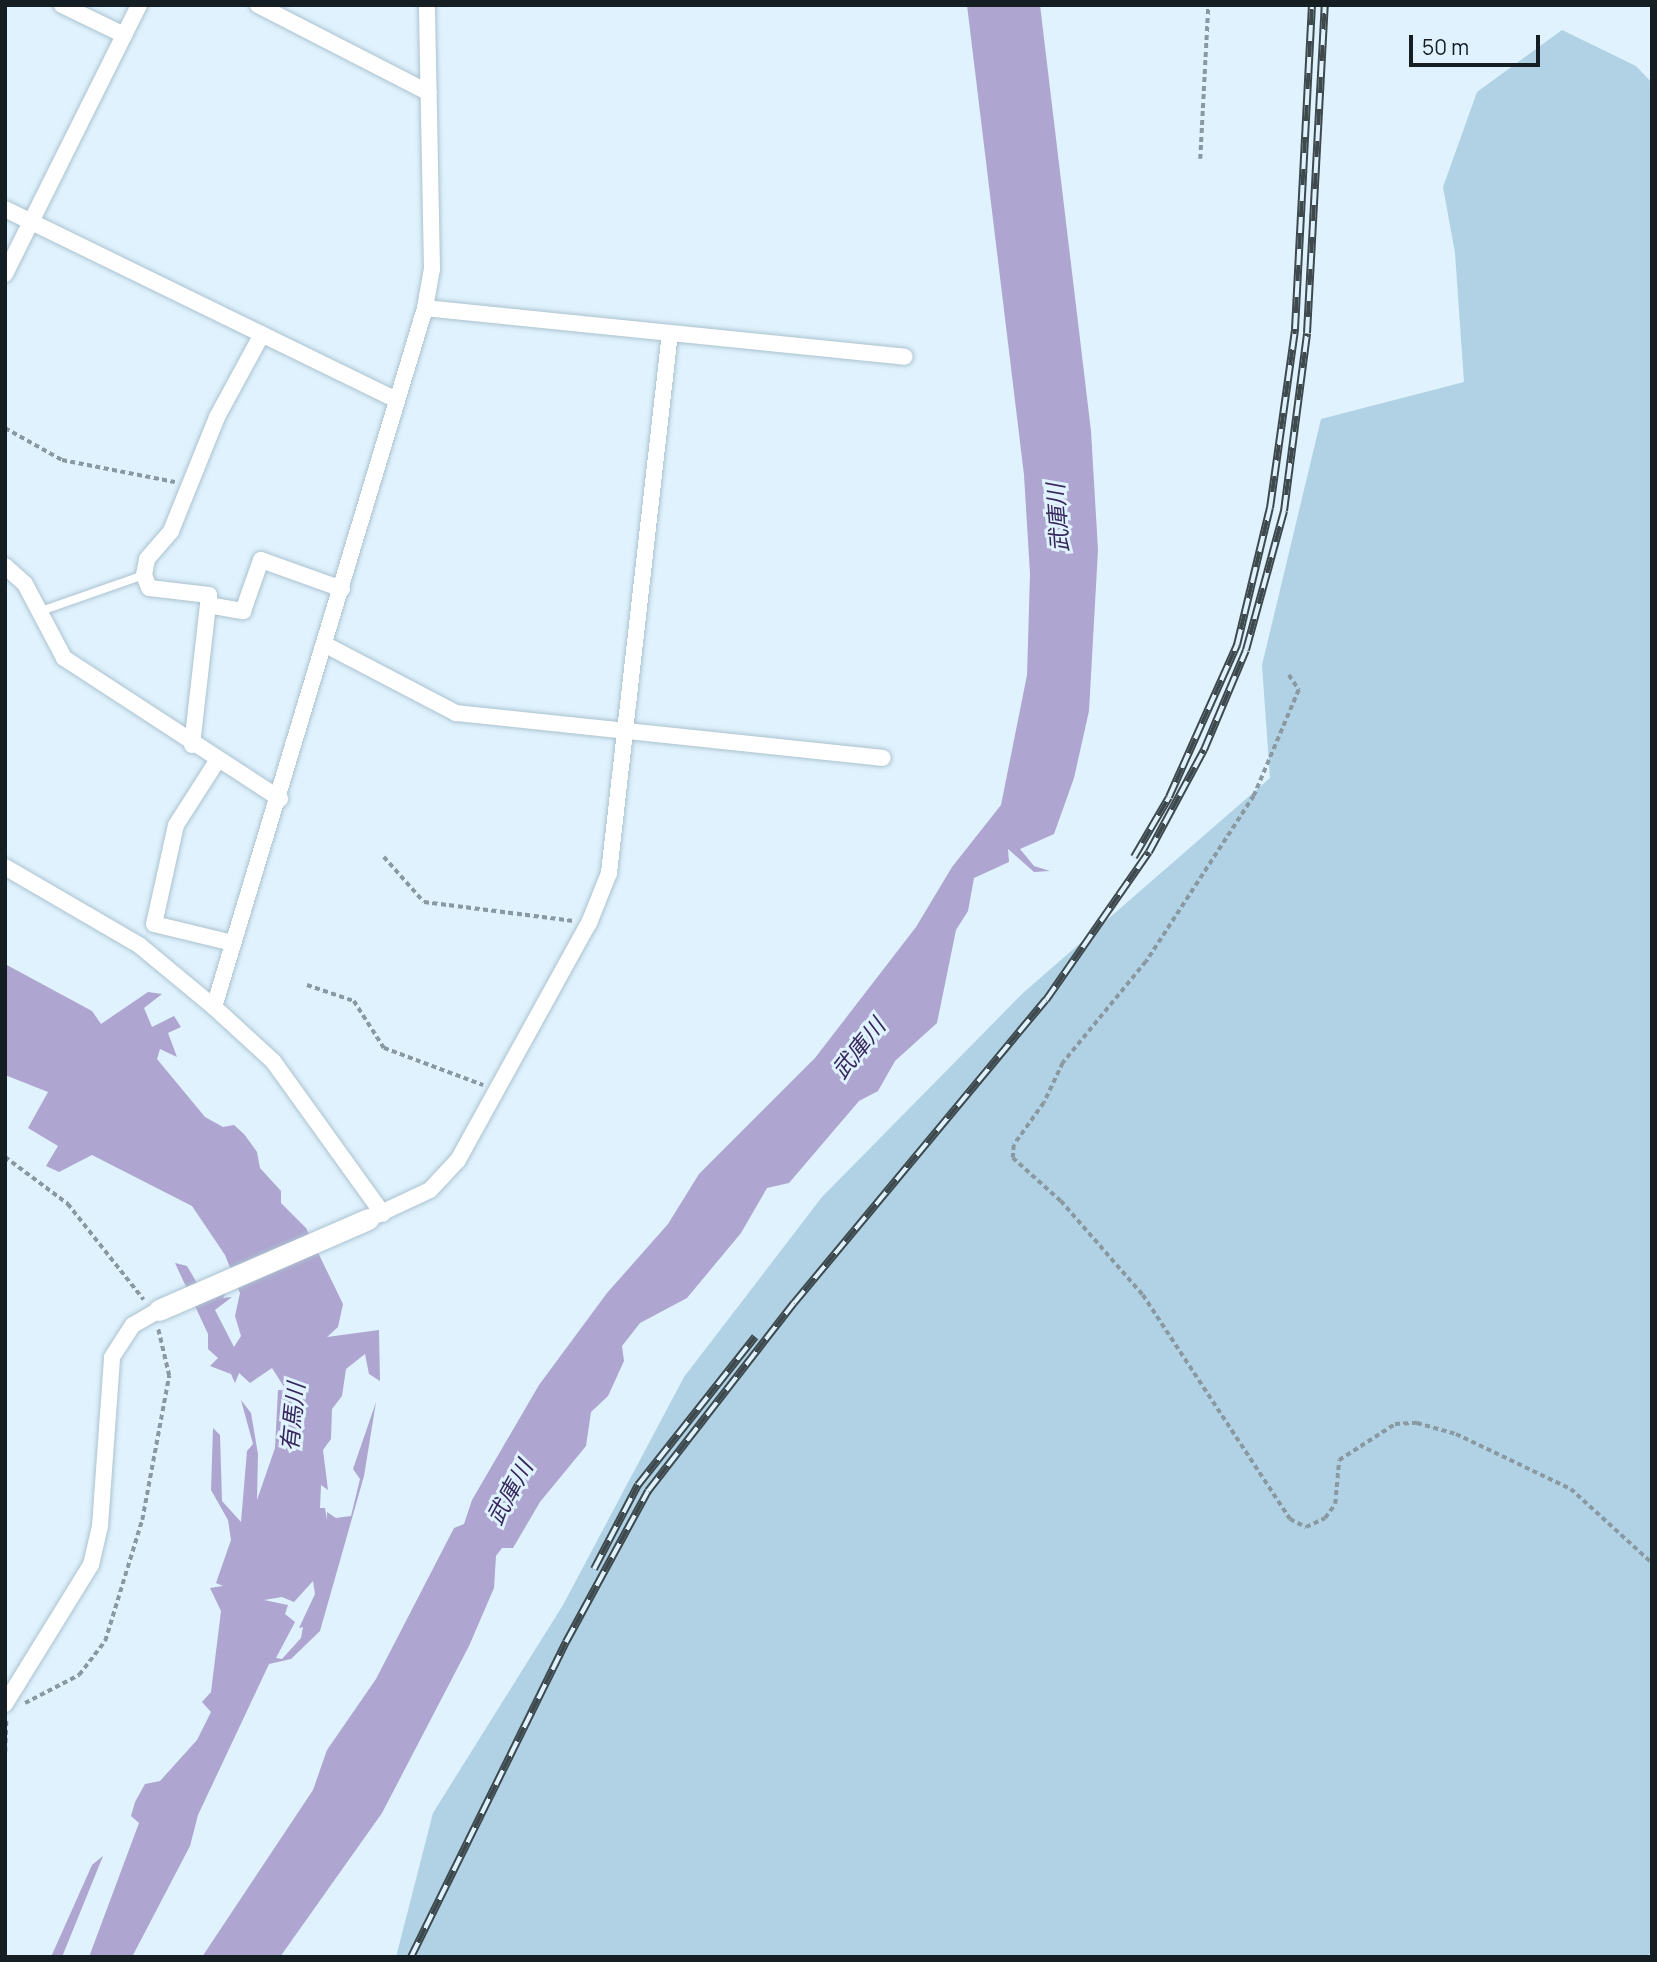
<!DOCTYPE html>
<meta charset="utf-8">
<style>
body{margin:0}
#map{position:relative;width:1657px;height:1962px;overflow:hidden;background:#dff2fd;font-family:Manrope,"Noto Sans JP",sans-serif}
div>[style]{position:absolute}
.green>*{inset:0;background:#b0d2e4}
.water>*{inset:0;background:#aea5d0}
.path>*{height:3.5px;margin-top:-1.75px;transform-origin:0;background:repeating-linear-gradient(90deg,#8a99a1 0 5px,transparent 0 8.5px)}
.roads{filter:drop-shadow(0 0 2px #abc2cf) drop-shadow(0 0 2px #abc2cf)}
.service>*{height:8px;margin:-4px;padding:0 4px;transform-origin:4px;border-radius:4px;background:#fff}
.minor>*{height:16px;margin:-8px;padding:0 8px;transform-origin:8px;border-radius:8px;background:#fff}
.tertiary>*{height:21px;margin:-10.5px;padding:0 10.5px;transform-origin:10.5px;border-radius:10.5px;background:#fff}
.rail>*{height:8px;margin-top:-4px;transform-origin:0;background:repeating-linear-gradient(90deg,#dff2fd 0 16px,#3e494e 0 32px);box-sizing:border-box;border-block:2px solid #3e494e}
span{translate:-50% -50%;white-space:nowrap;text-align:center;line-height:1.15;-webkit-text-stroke:6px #dff2fd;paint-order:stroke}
.water-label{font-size:23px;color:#37275d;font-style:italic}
.frame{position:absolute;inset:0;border:7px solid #151e22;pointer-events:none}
.scale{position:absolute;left:1409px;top:35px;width:131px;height:32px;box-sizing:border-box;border:4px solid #151e22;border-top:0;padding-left:9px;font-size:21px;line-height:24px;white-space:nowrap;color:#151e22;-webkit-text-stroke:5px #dff2fd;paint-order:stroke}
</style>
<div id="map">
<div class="green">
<div style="clip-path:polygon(1562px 30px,1636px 66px,1652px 83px,1652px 1952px,1645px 1957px,396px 1957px,433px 1813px,563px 1605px,684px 1377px,822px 1197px,1023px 993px,1270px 778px,1262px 665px,1321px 419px,1464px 382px,1455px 253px,1443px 187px,1477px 92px)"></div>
</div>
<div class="water">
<div style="clip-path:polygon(967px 5px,1040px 5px,1091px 431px,1098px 550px,1089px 711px,1074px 778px,1054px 834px,1020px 849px,1034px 866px,1050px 871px,1034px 872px,1008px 849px,1009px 862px,974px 878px,968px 911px,956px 930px,937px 1023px,895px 1061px,878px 1091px,859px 1101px,789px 1183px,767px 1188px,741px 1233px,687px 1298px,640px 1323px,622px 1346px,624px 1361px,608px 1396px,591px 1412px,586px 1446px,540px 1502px,513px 1548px,502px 1548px,496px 1556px,494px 1588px,469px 1646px,382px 1813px,280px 1957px,202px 1957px,313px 1790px,327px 1750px,376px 1679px,454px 1528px,464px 1524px,472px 1500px,539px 1385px,607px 1293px,668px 1224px,699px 1174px,815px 1058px,916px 927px,952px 867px,1001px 805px,1027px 675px,1030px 574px,1024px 475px)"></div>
<div style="clip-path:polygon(evenodd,5px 964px,92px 1011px,101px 1024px,148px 992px,162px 994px,144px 1008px,152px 1027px,174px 1016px,181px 1027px,168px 1033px,177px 1057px,160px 1049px,157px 1059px,205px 1117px,223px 1127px,234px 1125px,244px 1134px,257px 1152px,260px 1168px,281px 1191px,281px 1203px,306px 1228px,343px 1304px,338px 1327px,327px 1337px,379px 1330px,380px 1381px,369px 1374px,365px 1354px,346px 1369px,342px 1396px,332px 1409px,331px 1439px,323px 1450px,328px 1490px,321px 1485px,320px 1508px,325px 1508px,327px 1520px,327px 1512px,336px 1518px,351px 1516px,360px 1479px,353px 1469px,376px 1402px,364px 1476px,320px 1631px,291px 1659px,269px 1664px,198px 1815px,190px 1846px,132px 1957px,89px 1957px,139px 1823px,131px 1816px,135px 1802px,145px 1784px,160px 1781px,197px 1740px,211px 1712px,202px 1702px,211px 1692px,221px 1611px,210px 1588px,223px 1586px,216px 1583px,231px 1540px,228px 1520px,211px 1490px,213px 1428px,220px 1435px,222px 1501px,241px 1522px,247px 1451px,253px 1444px,241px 1400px,251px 1413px,258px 1454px,257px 1500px,275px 1448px,278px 1390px,286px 1390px,272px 1368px,250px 1383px,239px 1373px,235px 1383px,231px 1374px,210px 1366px,218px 1358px,208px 1349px,208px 1334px,175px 1263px,187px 1266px,204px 1295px,229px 1288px,223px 1298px,232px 1297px,215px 1310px,234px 1347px,241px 1336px,235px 1316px,240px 1293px,225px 1255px,192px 1206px,92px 1155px,59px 1172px,46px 1166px,58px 1146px,28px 1128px,48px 1092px,5px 1075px,5px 964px,313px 1581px,315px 1594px,299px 1628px,303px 1627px,301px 1638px,282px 1659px,276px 1658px,295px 1622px,285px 1614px,288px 1605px,264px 1600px,282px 1597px,294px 1602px,313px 1581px)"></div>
<div style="clip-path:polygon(103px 1856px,62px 1957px,51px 1957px,92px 1865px)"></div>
</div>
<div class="path">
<div style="left:1200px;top:159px;width:154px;rotate:-87deg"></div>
<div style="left:5px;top:428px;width:65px;rotate:29.3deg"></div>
<div style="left:62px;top:460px;width:115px;rotate:11deg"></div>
<div style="left:1289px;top:675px;width:18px;rotate:56deg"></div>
<div style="left:1299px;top:690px;width:115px;rotate:113deg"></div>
<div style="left:1254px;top:796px;width:198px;rotate:123deg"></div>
<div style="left:1146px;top:962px;width:131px;rotate:129.4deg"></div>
<div style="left:1063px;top:1063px;width:44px;rotate:115.4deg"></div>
<div style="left:1044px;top:1103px;width:52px;rotate:125.5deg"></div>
<div style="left:1014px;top:1145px;width:13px;rotate:94deg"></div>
<div style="left:1013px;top:1158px;width:64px;rotate:41.9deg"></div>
<div style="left:1061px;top:1201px;width:125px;rotate:48.9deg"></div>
<div style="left:1143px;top:1295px;width:268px;rotate:56.7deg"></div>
<div style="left:1290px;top:1519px;width:18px;rotate:27deg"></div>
<div style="left:1306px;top:1527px;width:21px;rotate:-25deg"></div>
<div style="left:1325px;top:1518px;width:17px;rotate:-54deg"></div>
<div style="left:1335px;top:1504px;width:44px;rotate:-84.8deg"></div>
<div style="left:1339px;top:1460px;width:67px;rotate:-32.7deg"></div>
<div style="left:1395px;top:1424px;width:22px;rotate:-3deg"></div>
<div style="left:1417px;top:1423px;width:41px;rotate:15.8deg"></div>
<div style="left:1456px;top:1434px;width:127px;rotate:25.6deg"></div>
<div style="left:1571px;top:1489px;width:110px;rotate:42.4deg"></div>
<div style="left:384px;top:857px;width:60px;rotate:48.4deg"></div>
<div style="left:424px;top:902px;width:151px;rotate:7.2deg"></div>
<div style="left:307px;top:985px;width:50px;rotate:18.8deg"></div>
<div style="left:354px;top:1001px;width:56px;rotate:57.4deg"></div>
<div style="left:384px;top:1048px;width:106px;rotate:20.5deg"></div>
<div style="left:5px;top:1157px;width:79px;rotate:36.7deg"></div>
<div style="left:68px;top:1204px;width:122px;rotate:51.6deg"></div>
<div style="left:25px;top:1703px;width:61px;rotate:-27.4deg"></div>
<div style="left:79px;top:1675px;width:43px;rotate:-52.6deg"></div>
<div style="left:105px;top:1641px;width:127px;rotate:-73deg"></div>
<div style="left:142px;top:1520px;width:147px;rotate:-79.4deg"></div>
<div style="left:169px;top:1376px;width:48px;rotate:-103.2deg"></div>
<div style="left:5px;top:1752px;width:31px;rotate:-88deg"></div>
</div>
<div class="roads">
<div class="service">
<div style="left:41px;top:611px;width:109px;rotate:-19.3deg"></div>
</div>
<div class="minor">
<div style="left:62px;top:5px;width:69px;rotate:25.8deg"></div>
<div style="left:258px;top:5px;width:192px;rotate:27.2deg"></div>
<div style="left:5px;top:209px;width:436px;rotate:26deg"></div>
<div style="left:5px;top:274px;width:301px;rotate:-63.5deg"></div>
<div style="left:425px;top:308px;width:482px;rotate:5.8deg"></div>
<div style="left:5px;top:566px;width:27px;rotate:42deg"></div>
<div style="left:25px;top:584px;width:84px;rotate:62.2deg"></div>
<div style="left:64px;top:658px;width:258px;rotate:33.1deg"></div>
<div style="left:208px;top:605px;width:36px;rotate:10deg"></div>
<div style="left:243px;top:611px;width:54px;rotate:-70.6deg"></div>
<div style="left:261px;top:560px;width:86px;rotate:19.7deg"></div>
<div style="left:326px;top:645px;width:147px;rotate:27.6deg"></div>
<div style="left:456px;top:713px;width:429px;rotate:6deg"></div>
<div style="left:192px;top:745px;width:151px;rotate:-83.5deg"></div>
<div style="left:209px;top:595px;width:60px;rotate:-173.3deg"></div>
<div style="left:149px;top:588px;width:14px;rotate:-111deg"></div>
<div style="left:144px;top:575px;width:16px;rotate:-79deg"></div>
<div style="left:147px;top:559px;width:37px;rotate:-49deg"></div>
<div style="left:171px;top:531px;width:123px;rotate:-68deg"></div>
<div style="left:217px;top:417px;width:94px;rotate:-61.5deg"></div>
<div style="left:217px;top:761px;width:76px;rotate:122.6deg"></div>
<div style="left:176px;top:825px;width:101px;rotate:102.5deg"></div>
<div style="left:154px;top:924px;width:81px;rotate:13.5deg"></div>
<div style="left:5px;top:867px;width:155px;rotate:30.2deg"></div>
<div style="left:139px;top:945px;width:97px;rotate:39.6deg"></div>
<div style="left:214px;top:1007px;width:80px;rotate:42.5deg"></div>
<div style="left:273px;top:1061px;width:188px;rotate:54.3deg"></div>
<div style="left:214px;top:1007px;width:730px;rotate:-73.2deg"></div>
<div style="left:425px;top:308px;width:39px;rotate:-80deg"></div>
<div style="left:432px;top:270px;width:265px;rotate:-91.1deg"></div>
<div style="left:368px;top:1219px;width:68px;rotate:-25.1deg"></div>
<div style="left:430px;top:1190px;width:41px;rotate:-47deg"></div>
<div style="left:458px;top:1160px;width:271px;rotate:-61.1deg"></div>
<div style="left:589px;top:923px;width:54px;rotate:-68.2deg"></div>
<div style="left:609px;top:873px;width:543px;rotate:-83.56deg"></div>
<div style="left:5px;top:1704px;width:163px;rotate:-58.3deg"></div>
<div style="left:91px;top:1565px;width:40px;rotate:-77deg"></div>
<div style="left:100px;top:1526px;width:169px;rotate:-85.9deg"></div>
<div style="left:112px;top:1357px;width:38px;rotate:-57deg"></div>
<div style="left:133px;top:1325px;width:30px;rotate:-30deg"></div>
</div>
<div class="tertiary">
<div style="left:159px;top:1310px;width:228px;rotate:-23.5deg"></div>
</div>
</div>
<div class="rail">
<div style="left:1134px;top:857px;width:69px;rotate:-59.7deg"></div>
<div style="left:1169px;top:797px;width:167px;rotate:-65.9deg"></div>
<div style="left:1237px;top:645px;width:141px;rotate:-76.5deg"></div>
<div style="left:1270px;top:508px;width:181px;rotate:-82deg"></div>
<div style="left:1295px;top:329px;width:324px;rotate:-87deg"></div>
<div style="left:594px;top:1569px;width:95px;rotate:-62.4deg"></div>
<div style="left:638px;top:1485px;width:189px;rotate:-51.7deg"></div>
<div style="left:411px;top:1957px;width:351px;rotate:-63.8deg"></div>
<div style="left:566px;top:1642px;width:172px;rotate:-61.5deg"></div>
<div style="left:648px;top:1491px;width:238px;rotate:-52.2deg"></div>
<div style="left:794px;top:1303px;width:394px;rotate:-50.3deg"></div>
<div style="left:1046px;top:1000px;width:180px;rotate:-55.2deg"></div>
<div style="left:1149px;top:852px;width:116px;rotate:-61.7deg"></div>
<div style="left:1204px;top:750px;width:108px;rotate:-67.2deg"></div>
<div style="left:1246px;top:650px;width:144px;rotate:-74.7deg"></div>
<div style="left:1284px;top:511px;width:179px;rotate:-82.6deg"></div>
<div style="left:1307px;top:333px;width:328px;rotate:-86.9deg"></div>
</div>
<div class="water-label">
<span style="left:1057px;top:518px;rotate:-94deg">武庫川</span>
<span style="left:858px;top:1048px;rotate:-51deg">武庫川</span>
<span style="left:292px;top:1417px;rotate:-84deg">有馬川</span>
<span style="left:509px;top:1492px;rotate:-61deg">武庫川</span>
</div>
<div class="frame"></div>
<div class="scale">50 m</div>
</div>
